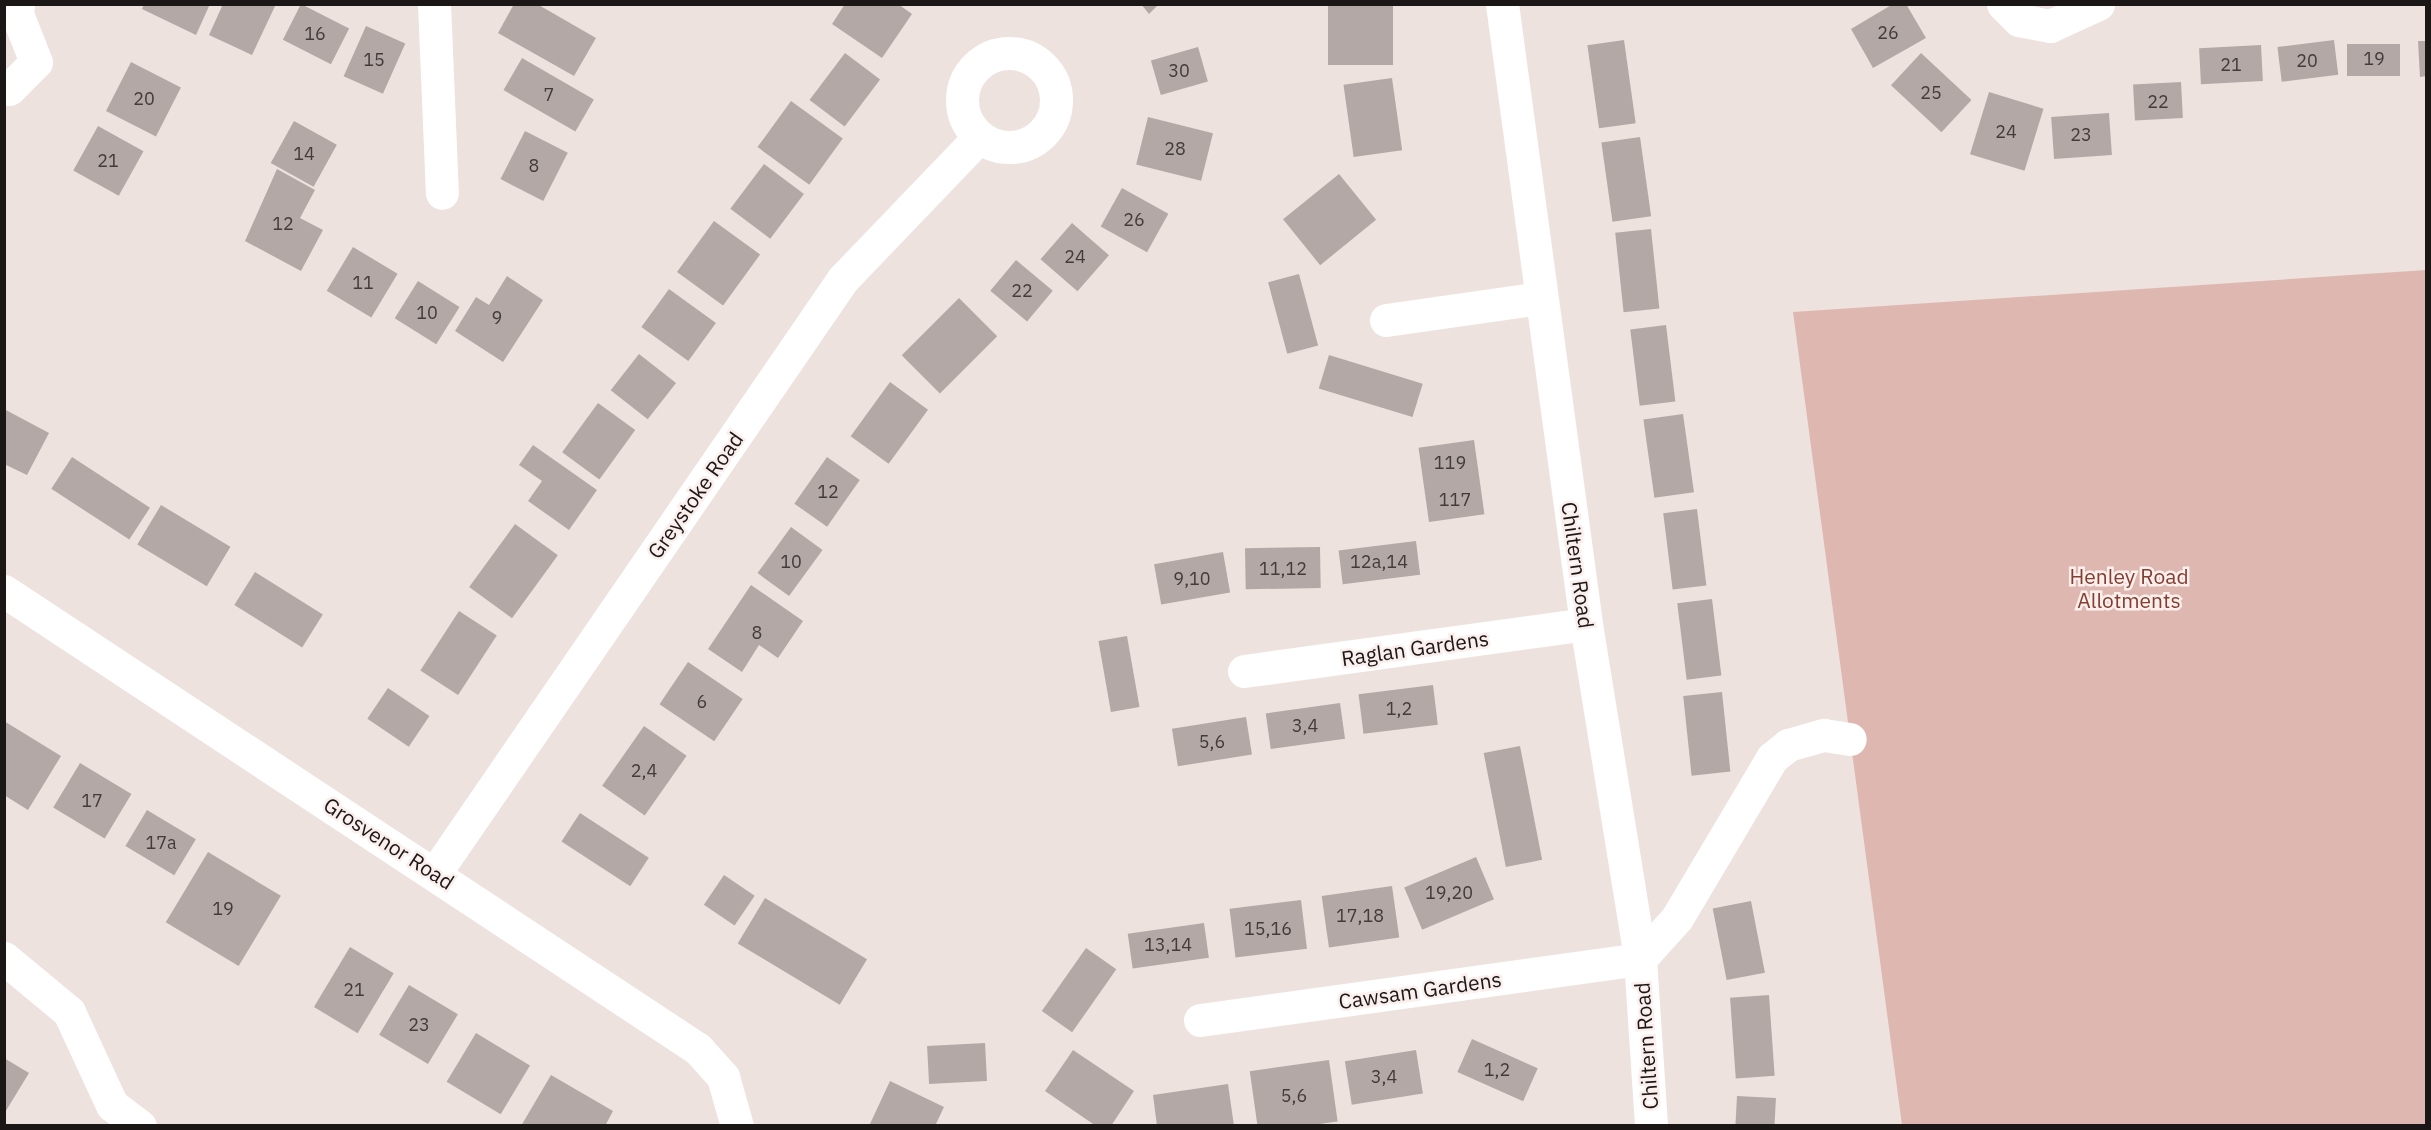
<!DOCTYPE html>
<style>
body{margin:0}
#map{position:relative;width:2431px;height:1130px;overflow:hidden;background:#eee2df;font-family:"IBM Plex Sans",sans-serif}
div>[style]{position:absolute}
.green>*{inset:0;background:#deb8b0}
.building>*{inset:0;background:#b4a8a6;transform-origin:0 0}
.minor>*{height:33px;margin:-16.5px;padding:0 16.5px;transform-origin:16.5px;border-radius:16.5px;background:#fff}
.minor>.ring{margin:-16.5px;padding:0;box-sizing:content-box;background:none;border:33px solid #fff;border-radius:50%}
span{translate:-50% -50%;white-space:nowrap;text-align:center;line-height:1.15;-webkit-text-stroke:5px #fbefed;paint-order:stroke}
.number-label{font-size:18px;color:#413b3a}
.number-label span{-webkit-text-stroke-width:0}
.street-label{font-size:21px;color:#1b1716}
.park-label{font-size:21px;color:#843d2e}
.frame{position:absolute;inset:0;border:6px solid #1b1716;pointer-events:none}
</style>
<div id="map">
<div class="green">
<div style="clip-path:polygon(2426px 270px,2426px 1125px,1902px 1125px,1793px 312px)"></div>
</div>
<div class="building">
<div style="clip-path:polygon(144px 4px,210px 4px,196px 35px,142px 9px)"></div>
<div style="clip-path:polygon(223px 4px,276px 4px,252px 55px,209px 35px)"></div>
<div style="left:301px;top:4px;width:54px;height:40px;rotate:27deg"></div>
<div style="clip-path:polygon(514px 4px,537px 4px,596px 38px,574px 76px,498px 33px)"></div>
<div style="clip-path:polygon(845px 4px,898px 4px,912px 14px,882px 58px,832px 24px)"></div>
<div style="clip-path:polygon(1141px 4px,1159px 4px,1149px 14px)"></div>
<div style="left:1328px;top:4px;width:65px;height:61px"></div>
<div style="clip-path:polygon(1893px 4px,1906px 4px,1926px 38px,1873px 68px,1851px 29px)"></div>
<div style="left:366px;top:26px;width:43px;height:55px;rotate:24deg"></div>
<div style="left:1624px;top:40px;width:84px;height:37px;rotate:82deg"></div>
<div style="left:2334px;top:40px;width:35px;height:57px;rotate:83deg"></div>
<div style="clip-path:polygon(2418px 41px,2426px 41px,2426px 76px,2420px 77px)"></div>
<div style="left:2347px;top:44px;width:53px;height:32px"></div>
<div style="left:2261px;top:45px;width:36px;height:62px;rotate:87deg"></div>
<div style="left:1198px;top:47px;width:36px;height:49px;rotate:74deg"></div>
<div style="left:845px;top:53px;width:44px;height:59px;rotate:37deg"></div>
<div style="left:1921px;top:53px;width:69px;height:44px;rotate:43deg"></div>
<div style="left:522px;top:58px;width:83px;height:37px;rotate:30deg"></div>
<div style="left:131px;top:62px;width:56px;height:55px;rotate:27deg"></div>
<div style="left:1392px;top:78px;width:73px;height:49px;rotate:82deg"></div>
<div style="left:2181px;top:82px;width:36px;height:48px;rotate:87deg"></div>
<div style="left:1989px;top:92px;width:57px;height:65px;rotate:17deg"></div>
<div style="left:791px;top:101px;width:64px;height:57px;rotate:36deg"></div>
<div style="left:2109px;top:113px;width:42px;height:58px;rotate:86deg"></div>
<div style="left:1148px;top:117px;width:67px;height:49px;rotate:14deg"></div>
<div style="left:294px;top:121px;width:49px;height:48px;rotate:29deg"></div>
<div style="left:98px;top:126px;width:52px;height:51px;rotate:29deg"></div>
<div style="left:525px;top:131px;width:48px;height:54px;rotate:27deg"></div>
<div style="left:1640px;top:137px;width:80px;height:39px;rotate:82deg"></div>
<div style="left:764px;top:164px;width:50px;height:56px;rotate:37deg"></div>
<div style="clip-path:polygon(277px 169px,315px 190px,300px 218px,323px 230px,301px 271px,245px 241px)"></div>
<div style="left:1339px;top:174px;width:59px;height:72px;rotate:51deg"></div>
<div style="left:1122px;top:188px;width:53px;height:44px;rotate:29deg"></div>
<div style="left:714px;top:221px;width:57px;height:63px;rotate:36deg"></div>
<div style="left:1072px;top:223px;width:49px;height:48px;rotate:41deg"></div>
<div style="left:1651px;top:229px;width:80px;height:36px;rotate:84deg"></div>
<div style="left:353px;top:247px;width:52px;height:51px;rotate:31deg"></div>
<div style="left:1016px;top:260px;width:48px;height:40px;rotate:40deg"></div>
<div style="left:1299px;top:274px;width:74px;height:32px;rotate:75deg"></div>
<div style="clip-path:polygon(507px 276px,543px 300px,503px 362px,455px 331px,476px 297px,489px 305px)"></div>
<div style="left:418px;top:281px;width:49px;height:44px;rotate:32deg"></div>
<div style="left:669px;top:289px;width:58px;height:47px;rotate:36deg"></div>
<div style="left:959px;top:298px;width:54px;height:81px;rotate:45deg"></div>
<div style="left:1666px;top:325px;width:77px;height:36px;rotate:83deg"></div>
<div style="left:639px;top:354px;width:47px;height:46px;rotate:38deg"></div>
<div style="left:1329px;top:355px;width:98px;height:35px;rotate:17deg"></div>
<div style="left:890px;top:382px;width:47px;height:67px;rotate:36deg"></div>
<div style="left:598px;top:403px;width:46px;height:61px;rotate:36deg"></div>
<div style="clip-path:polygon(4px 409px,49px 433px,27px 475px,4px 464px)"></div>
<div style="left:1683px;top:414px;width:79px;height:40px;rotate:82deg"></div>
<div style="left:1474px;top:440px;width:75px;height:56px;rotate:82deg"></div>
<div style="clip-path:polygon(533px 445px,597px 490px,569px 530px,528px 501px,542px 481px,519px 465px)"></div>
<div style="left:72px;top:457px;width:93px;height:38px;rotate:33deg"></div>
<div style="left:827px;top:457px;width:40px;height:57px;rotate:35deg"></div>
<div style="left:161px;top:505px;width:81px;height:46px;rotate:31deg"></div>
<div style="left:1697px;top:509px;width:77px;height:34px;rotate:83deg"></div>
<div style="left:515px;top:524px;width:53px;height:78px;rotate:36deg"></div>
<div style="left:791px;top:527px;width:39px;height:57px;rotate:36deg"></div>
<div style="left:1416px;top:541px;width:34px;height:78px;rotate:83deg"></div>
<div style="left:1320px;top:547px;width:41px;height:75px;rotate:89deg"></div>
<div style="left:1223px;top:552px;width:41px;height:70px;rotate:80deg"></div>
<div style="left:255px;top:572px;width:80px;height:39px;rotate:32deg"></div>
<div style="clip-path:polygon(751px 585px,803px 621px,778px 658px,759px 645px,742px 672px,708px 649px)"></div>
<div style="left:1712px;top:599px;width:77px;height:35px;rotate:83deg"></div>
<div style="left:459px;top:611px;width:45px;height:71px;rotate:33deg"></div>
<div style="left:1127px;top:636px;width:72px;height:29px;rotate:80deg"></div>
<div style="left:688px;top:662px;width:66px;height:51px;rotate:34deg"></div>
<div style="left:1433px;top:685px;width:40px;height:75px;rotate:83deg"></div>
<div style="left:388px;top:688px;width:50px;height:37px;rotate:34deg"></div>
<div style="left:1722px;top:692px;width:80px;height:39px;rotate:84deg"></div>
<div style="left:1340px;top:703px;width:36px;height:75px;rotate:82deg"></div>
<div style="left:1246px;top:717px;width:38px;height:75px;rotate:81deg"></div>
<div style="clip-path:polygon(4px 721px,61px 756px,28px 810px,4px 795px)"></div>
<div style="left:644px;top:726px;width:52px;height:73px;rotate:35deg"></div>
<div style="left:1520px;top:746px;width:116px;height:37px;rotate:79deg"></div>
<div style="left:80px;top:763px;width:60px;height:52px;rotate:31deg"></div>
<div style="left:147px;top:810px;width:57px;height:42px;rotate:31deg"></div>
<div style="left:580px;top:813px;width:82px;height:34px;rotate:33deg"></div>
<div style="left:208px;top:852px;width:85px;height:82px;rotate:31deg"></div>
<div style="left:1476px;top:857px;width:46px;height:78px;rotate:67deg"></div>
<div style="left:724px;top:875px;width:37px;height:36px;rotate:34deg"></div>
<div style="left:1392px;top:886px;width:52px;height:71px;rotate:82deg"></div>
<div style="left:765px;top:898px;width:119px;height:53px;rotate:31deg"></div>
<div style="left:1301px;top:900px;width:49px;height:72px;rotate:83deg"></div>
<div style="left:1751px;top:901px;width:73px;height:39px;rotate:79deg"></div>
<div style="left:1204px;top:923px;width:35px;height:77px;rotate:82deg"></div>
<div style="left:350px;top:947px;width:51px;height:70px;rotate:31deg"></div>
<div style="left:1086px;top:948px;width:37px;height:77px;rotate:35deg"></div>
<div style="left:409px;top:985px;width:57px;height:58px;rotate:31deg"></div>
<div style="left:1769px;top:995px;width:81px;height:39px;rotate:86deg"></div>
<div style="left:476px;top:1033px;width:63px;height:57px;rotate:31deg"></div>
<div style="left:1472px;top:1039px;width:72px;height:36px;rotate:24deg"></div>
<div style="left:985px;top:1043px;width:38px;height:58px;rotate:87deg"></div>
<div style="clip-path:polygon(1073px 1050px,1134px 1091px,1111px 1126px,1096px 1126px,1045px 1091px)"></div>
<div style="left:1416px;top:1050px;width:44px;height:72px;rotate:81deg"></div>
<div style="clip-path:polygon(4px 1058px,29px 1073px,4px 1114px)"></div>
<div style="left:1329px;top:1060px;width:62px;height:80px;rotate:82deg"></div>
<div style="clip-path:polygon(551px 1075px,613px 1111px,605px 1126px,521px 1126px)"></div>
<div style="clip-path:polygon(890px 1081px,944px 1107px,935px 1126px,869px 1126px)"></div>
<div style="clip-path:polygon(1228px 1084px,1234px 1126px,1157px 1126px,1153px 1095px)"></div>
<div style="left:1737px;top:1096px;width:39px;height:30px;rotate:3deg"></div>
</div>
<div class="minor">
<div style="left:434px;top:4px;width:189px;rotate:87.6deg"></div>
<div style="left:1502px;top:4px;width:626px;rotate:82.28deg"></div>
<div style="left:1586px;top:624px;width:339px;rotate:80.8deg"></div>
<div style="left:1640px;top:959px;width:167px;rotate:86.2deg"></div>
<div style="left:2003px;top:4px;width:23px;rotate:45deg"></div>
<div style="left:2019px;top:20px;width:32px;rotate:11deg"></div>
<div style="left:2050px;top:26px;width:53px;rotate:-24.6deg"></div>
<div class="ring" style="left:962px;top:53px;width:61px;height:61px"></div>
<div style="left:9px;top:89px;width:38px;rotate:-45deg"></div>
<div style="left:36px;top:62px;width:52px;rotate:-111.6deg"></div>
<div style="left:17px;top:14px;width:10px;rotate:-84deg"></div>
<div style="left:1386px;top:320px;width:156px;rotate:-8.1deg"></div>
<div style="left:4px;top:591px;width:832px;rotate:33.42deg"></div>
<div style="left:698px;top:1049px;width:38px;rotate:48deg"></div>
<div style="left:723px;top:1077px;width:51px;rotate:74.1deg"></div>
<div style="left:1244px;top:671px;width:345px;rotate:-7.8deg"></div>
<div style="left:435px;top:873px;width:721px;rotate:-55.52deg"></div>
<div style="left:843px;top:279px;width:197px;rotate:-46.2deg"></div>
<div style="left:4px;top:958px;width:85px;rotate:39.7deg"></div>
<div style="left:69px;top:1012px;width:102px;rotate:65.2deg"></div>
<div style="left:112px;top:1105px;width:35px;rotate:37deg"></div>
<div style="left:1200px;top:1020px;width:444px;rotate:-7.9deg"></div>
<div style="left:1640px;top:959px;width:55px;rotate:-47.9deg"></div>
<div style="left:1677px;top:918px;width:186px;rotate:-59.3deg"></div>
<div style="left:1772px;top:758px;width:21px;rotate:-39deg"></div>
<div style="left:1788px;top:745px;width:37px;rotate:-16deg"></div>
<div style="left:1824px;top:735px;width:26px;rotate:9deg"></div>
</div>
<div class="number-label">
<span style="left:1888px;top:33px">26</span>
<span style="left:315px;top:34px">16</span>
<span style="left:2374px;top:59px">19</span>
<span style="left:374px;top:60px">15</span>
<span style="left:2307px;top:61px">20</span>
<span style="left:2231px;top:65px">21</span>
<span style="left:1179px;top:71px">30</span>
<span style="left:1931px;top:93px">25</span>
<span style="left:549px;top:95px">7</span>
<span style="left:144px;top:99px">20</span>
<span style="left:2158px;top:102px">22</span>
<span style="left:2006px;top:132px">24</span>
<span style="left:2081px;top:135px">23</span>
<span style="left:1175px;top:149px">28</span>
<span style="left:304px;top:154px">14</span>
<span style="left:108px;top:161px">21</span>
<span style="left:534px;top:166px">8</span>
<span style="left:1134px;top:220px">26</span>
<span style="left:283px;top:224px">12</span>
<span style="left:1075px;top:257px">24</span>
<span style="left:363px;top:283px">11</span>
<span style="left:1022px;top:291px">22</span>
<span style="left:427px;top:313px">10</span>
<span style="left:497px;top:318px">9</span>
<span style="left:1450px;top:463px">119</span>
<span style="left:828px;top:492px">12</span>
<span style="left:1455px;top:500px">117</span>
<span style="left:791px;top:562px">10</span>
<span style="left:1379px;top:562px">12a,14</span>
<span style="left:1283px;top:569px">11,12</span>
<span style="left:1192px;top:579px">9,10</span>
<span style="left:757px;top:633px">8</span>
<span style="left:702px;top:702px">6</span>
<span style="left:1399px;top:709px">1,2</span>
<span style="left:1305px;top:726px">3,4</span>
<span style="left:1212px;top:742px">5,6</span>
<span style="left:644px;top:771px">2,4</span>
<span style="left:92px;top:801px">17</span>
<span style="left:161px;top:843px">17a</span>
<span style="left:1449px;top:893px">19,20</span>
<span style="left:223px;top:909px">19</span>
<span style="left:1360px;top:916px">17,18</span>
<span style="left:1268px;top:929px">15,16</span>
<span style="left:1168px;top:945px">13,14</span>
<span style="left:354px;top:990px">21</span>
<span style="left:419px;top:1025px">23</span>
<span style="left:1497px;top:1070px">1,2</span>
<span style="left:1384px;top:1077px">3,4</span>
<span style="left:1294px;top:1096px">5,6</span>
</div>
<div class="street-label">
<span style="left:695px;top:495px;rotate:-55deg">Greystoke Road</span>
<span style="left:1578px;top:565px;rotate:82deg">Chiltern Road</span>
<span style="left:1415px;top:648px;rotate:-8deg">Raglan Gardens</span>
<span style="left:389px;top:843px;rotate:33deg">Grosvenor Road</span>
<span style="left:1420px;top:990px;rotate:-8deg">Cawsam Gardens</span>
<span style="left:1646px;top:1046px;rotate:-94deg">Chiltern Road</span>
</div>
<div class="park-label">
<span style="left:2129px;top:588px">Henley Road<br>Allotments</span>
</div>
<div class="frame"></div>
</div>
